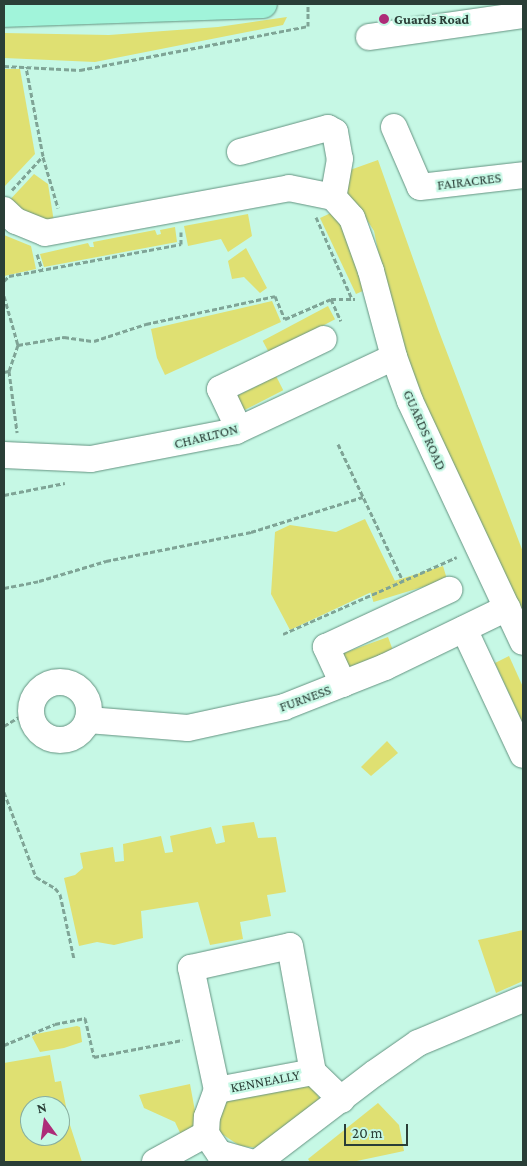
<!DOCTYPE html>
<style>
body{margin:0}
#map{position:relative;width:527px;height:1166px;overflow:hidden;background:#c6f8e5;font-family:"Crimson Pro",serif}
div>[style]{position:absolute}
.green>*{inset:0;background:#dfe072;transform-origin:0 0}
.path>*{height:3px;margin-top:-1.5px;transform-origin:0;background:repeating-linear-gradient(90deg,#7fa496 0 5px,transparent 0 7.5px)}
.roads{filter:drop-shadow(0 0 1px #649381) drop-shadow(0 0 1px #649381)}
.minor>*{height:26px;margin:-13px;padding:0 13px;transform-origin:13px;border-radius:13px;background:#fff}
.minor>.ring{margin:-13px;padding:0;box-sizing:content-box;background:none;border:26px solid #fff;border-radius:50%}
.major>*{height:28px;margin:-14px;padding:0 14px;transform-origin:14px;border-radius:14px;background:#a1f4da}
.dots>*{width:14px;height:14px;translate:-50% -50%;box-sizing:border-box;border:2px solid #c6f8e5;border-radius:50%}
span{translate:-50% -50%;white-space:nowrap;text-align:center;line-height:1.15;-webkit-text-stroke:4.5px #c6f8e5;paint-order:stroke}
.poi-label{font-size:14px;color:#2a3e37;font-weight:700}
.left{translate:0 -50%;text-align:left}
.street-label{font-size:14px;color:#2a3e37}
.frame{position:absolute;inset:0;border:5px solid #2a3e37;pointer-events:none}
.north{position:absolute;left:20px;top:1096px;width:50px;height:50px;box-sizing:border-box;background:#c6f8e5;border:1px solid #88ae9f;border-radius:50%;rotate:346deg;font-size:14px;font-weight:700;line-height:20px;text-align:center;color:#2a3e37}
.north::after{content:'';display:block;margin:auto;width:18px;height:22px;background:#ad2c78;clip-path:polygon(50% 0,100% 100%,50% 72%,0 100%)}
.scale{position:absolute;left:344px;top:1124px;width:64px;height:22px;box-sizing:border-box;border:2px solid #2a3e37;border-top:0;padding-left:6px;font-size:15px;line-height:18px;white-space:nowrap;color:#2a3e37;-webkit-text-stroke:4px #c6f8e5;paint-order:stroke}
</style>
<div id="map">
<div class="green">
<div style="clip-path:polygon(287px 17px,283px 25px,95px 62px,4px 58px,4px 33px,109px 35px,218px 27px)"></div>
<div style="clip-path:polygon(4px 69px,20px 69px,35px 154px,4px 187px)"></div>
<div style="clip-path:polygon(378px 160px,438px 329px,523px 552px,523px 627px,397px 345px,374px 231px,362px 212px,345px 196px,350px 170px)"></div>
<div style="clip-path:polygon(34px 174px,48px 184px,54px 222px,45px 221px,6px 204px)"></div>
<div style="clip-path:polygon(333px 212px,353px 232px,365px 290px,356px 294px,320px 218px)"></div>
<div style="clip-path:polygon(248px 214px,252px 236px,228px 252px,221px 239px,188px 246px,184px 226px)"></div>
<div style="clip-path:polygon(175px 227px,177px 242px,44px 267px,40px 254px,88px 243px,90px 247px,94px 247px,93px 242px,155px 230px,157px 235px,161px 234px,160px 230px)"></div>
<div style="clip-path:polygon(4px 235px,31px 246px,36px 269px,4px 276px)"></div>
<div style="clip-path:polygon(246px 248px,267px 288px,260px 293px,244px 277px,232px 279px,228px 261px)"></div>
<div style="clip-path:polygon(272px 301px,281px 322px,165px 375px,157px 358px,151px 329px)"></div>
<div style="left:328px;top:306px;width:15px;height:74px;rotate:62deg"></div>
<div style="left:276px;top:376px;width:16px;height:47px;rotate:63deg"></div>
<div style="clip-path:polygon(365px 519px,395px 581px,290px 630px,271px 594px,275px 532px,290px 525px,336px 532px)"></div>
<div style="left:443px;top:566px;width:14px;height:77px;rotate:73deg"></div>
<div style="left:388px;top:637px;width:15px;height:49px;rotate:70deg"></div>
<div style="clip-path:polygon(509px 656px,523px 687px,523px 724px,495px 663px)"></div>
<div style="clip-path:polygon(387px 741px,398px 753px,371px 776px,361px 767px)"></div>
<div style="clip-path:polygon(254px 822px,258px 838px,276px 837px,286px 892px,267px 895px,271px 916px,240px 922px,243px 939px,210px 945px,198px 902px,141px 911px,143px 938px,114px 945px,97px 942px,79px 946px,64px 878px,75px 875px,83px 868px,80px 853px,113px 847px,115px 862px,124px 861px,123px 844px,161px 836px,165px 853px,173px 852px,170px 836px,211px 827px,216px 844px,225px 842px,222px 826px)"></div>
<div style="clip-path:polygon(523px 930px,523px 981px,496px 993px,478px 940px)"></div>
<div style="clip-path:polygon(77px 1026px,80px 1027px,82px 1042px,64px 1048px,40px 1052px,32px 1037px,36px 1034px)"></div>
<div style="clip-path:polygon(evenodd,50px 1055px,55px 1082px,61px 1081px,69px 1122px,82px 1162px,4px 1162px,4px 1063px,50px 1055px,30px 1106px,60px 1106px,60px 1136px,30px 1136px,30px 1106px)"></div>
<div style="clip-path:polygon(190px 1084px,197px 1122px,196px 1132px,182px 1137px,175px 1122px,144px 1108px,139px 1095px)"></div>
<div style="clip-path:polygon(298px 1085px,313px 1086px,321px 1102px,259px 1148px,240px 1146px,219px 1132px,219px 1118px,227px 1101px)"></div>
<div style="clip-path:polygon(378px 1103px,399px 1125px,404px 1151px,352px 1162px,310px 1162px,308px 1159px)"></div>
</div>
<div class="path">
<div style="left:4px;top:66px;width:76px;rotate:3deg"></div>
<div style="left:80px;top:70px;width:232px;rotate:-10.9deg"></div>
<div style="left:308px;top:26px;width:22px;rotate:-90deg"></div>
<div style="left:43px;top:157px;width:53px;rotate:73.6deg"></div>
<div style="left:12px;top:190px;width:46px;rotate:-47.6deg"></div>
<div style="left:43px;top:156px;width:91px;rotate:-100.8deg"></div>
<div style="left:316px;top:217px;width:90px;rotate:66.3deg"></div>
<div style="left:37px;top:254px;width:16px;rotate:72deg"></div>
<div style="left:4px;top:281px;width:7px;rotate:-45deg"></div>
<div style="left:9px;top:276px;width:175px;rotate:-10.5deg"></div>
<div style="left:181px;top:244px;width:12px;rotate:-90deg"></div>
<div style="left:4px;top:296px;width:51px;rotate:74.1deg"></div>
<div style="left:18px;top:345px;width:47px;rotate:-9.9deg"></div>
<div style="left:64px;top:337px;width:30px;rotate:8deg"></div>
<div style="left:94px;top:341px;width:55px;rotate:-18.1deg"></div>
<div style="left:146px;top:324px;width:132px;rotate:-12.2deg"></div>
<div style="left:275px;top:296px;width:25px;rotate:67deg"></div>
<div style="left:285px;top:319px;width:50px;rotate:-23.5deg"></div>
<div style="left:331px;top:299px;width:24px"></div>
<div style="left:331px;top:299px;width:24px;rotate:66deg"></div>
<div style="left:9px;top:371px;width:62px;rotate:82.5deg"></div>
<div style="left:4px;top:372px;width:5px;rotate:-11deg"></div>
<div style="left:9px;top:371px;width:28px;rotate:-71deg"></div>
<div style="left:338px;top:444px;width:152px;rotate:64.6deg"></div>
<div style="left:4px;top:495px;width:62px;rotate:-11.1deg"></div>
<div style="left:4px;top:588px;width:36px;rotate:-11deg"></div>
<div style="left:39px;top:581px;width:70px;rotate:-16.6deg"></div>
<div style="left:106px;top:561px;width:148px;rotate:-11.3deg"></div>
<div style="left:251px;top:532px;width:117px;rotate:-17.4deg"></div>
<div style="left:283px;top:634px;width:190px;rotate:-23.9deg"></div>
<div style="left:4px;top:726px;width:31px;rotate:-31deg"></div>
<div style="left:4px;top:792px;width:91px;rotate:69.4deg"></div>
<div style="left:36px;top:877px;width:22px;rotate:30deg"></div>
<div style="left:55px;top:888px;width:8px;rotate:50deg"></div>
<div style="left:60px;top:894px;width:66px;rotate:77.8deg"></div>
<div style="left:4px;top:1045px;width:55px;rotate:-22.4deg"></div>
<div style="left:55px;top:1024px;width:31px;rotate:-11deg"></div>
<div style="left:85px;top:1018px;width:40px;rotate:77deg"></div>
<div style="left:94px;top:1057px;width:90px;rotate:-10.9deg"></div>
</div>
<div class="roads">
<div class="minor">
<div style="left:369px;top:37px;width:156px;rotate:-8.1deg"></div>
<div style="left:394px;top:127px;width:65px;rotate:66.6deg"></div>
<div style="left:420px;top:187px;width:104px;rotate:-6.6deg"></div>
<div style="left:240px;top:152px;width:91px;rotate:-15.3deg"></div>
<div style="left:328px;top:128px;width:8px;rotate:30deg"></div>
<div style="left:335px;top:132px;width:27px;rotate:80deg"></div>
<div style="left:340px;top:159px;width:39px;rotate:100deg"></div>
<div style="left:4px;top:210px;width:16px;rotate:43deg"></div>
<div style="left:16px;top:221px;width:31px;rotate:22deg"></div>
<div style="left:45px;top:233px;width:248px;rotate:-10.4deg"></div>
<div style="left:289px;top:188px;width:45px;rotate:11.6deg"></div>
<div style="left:333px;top:197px;width:28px;rotate:48deg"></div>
<div style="left:352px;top:218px;width:56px;rotate:70.3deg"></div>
<div style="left:371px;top:271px;width:89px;rotate:75deg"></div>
<div style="left:394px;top:357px;width:47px;rotate:70deg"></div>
<div style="left:410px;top:401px;width:266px;rotate:64.9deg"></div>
<div style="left:239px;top:429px;width:44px;rotate:-115.4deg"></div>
<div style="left:220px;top:389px;width:115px;rotate:-25.7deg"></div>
<div style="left:4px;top:455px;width:87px;rotate:2.6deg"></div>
<div style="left:91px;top:459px;width:148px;rotate:-10.9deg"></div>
<div style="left:236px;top:431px;width:174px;rotate:-25.1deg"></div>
<div style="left:464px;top:629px;width:139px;rotate:64.9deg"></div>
<div class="ring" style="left:31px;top:682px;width:32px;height:32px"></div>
<div style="left:343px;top:684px;width:41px;rotate:-114.7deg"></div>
<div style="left:326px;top:647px;width:136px;rotate:-24.9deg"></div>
<div style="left:88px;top:720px;width:100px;rotate:4.6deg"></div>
<div style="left:188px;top:728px;width:98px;rotate:-12.3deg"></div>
<div style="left:284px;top:707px;width:109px;rotate:-21.6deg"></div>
<div style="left:385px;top:667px;width:136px;rotate:-25.8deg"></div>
<div style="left:217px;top:1090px;width:125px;rotate:-102deg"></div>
<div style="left:191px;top:968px;width:101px;rotate:-12.5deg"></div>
<div style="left:290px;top:946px;width:128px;rotate:79.7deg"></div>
<div style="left:155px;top:1162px;width:58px;rotate:-28.8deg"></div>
<div style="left:250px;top:1162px;width:32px;rotate:-164deg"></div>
<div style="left:219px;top:1153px;width:23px;rotate:-124deg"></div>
<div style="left:206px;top:1134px;width:17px;rotate:-87deg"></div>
<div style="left:207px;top:1117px;width:29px;rotate:-70deg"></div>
<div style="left:217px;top:1090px;width:98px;rotate:-10.6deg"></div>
<div style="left:313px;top:1072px;width:40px;rotate:44deg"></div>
<div style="left:258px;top:1162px;width:147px;rotate:-37.3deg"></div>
<div style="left:375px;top:1073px;width:52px;rotate:-34.9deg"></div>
<div style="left:418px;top:1043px;width:114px;rotate:-22.7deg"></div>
</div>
<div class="major">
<div style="left:4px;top:13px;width:259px;rotate:-2deg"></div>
</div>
</div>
<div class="dots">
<div style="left:384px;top:19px;background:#ad2c78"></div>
</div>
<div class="poi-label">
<span class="left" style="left:394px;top:19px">Guards Road</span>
</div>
<div class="street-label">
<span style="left:469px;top:181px;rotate:-7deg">FAIRACRES</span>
<span style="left:425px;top:430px;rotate:66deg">GUARDS ROAD</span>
<span style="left:206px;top:436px;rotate:-14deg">CHARLTON</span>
<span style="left:305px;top:698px;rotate:-20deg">FURNESS</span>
<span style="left:265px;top:1081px;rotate:-11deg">KENNEALLY</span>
</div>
<div class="frame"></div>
<div class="north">N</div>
<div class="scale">20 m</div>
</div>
